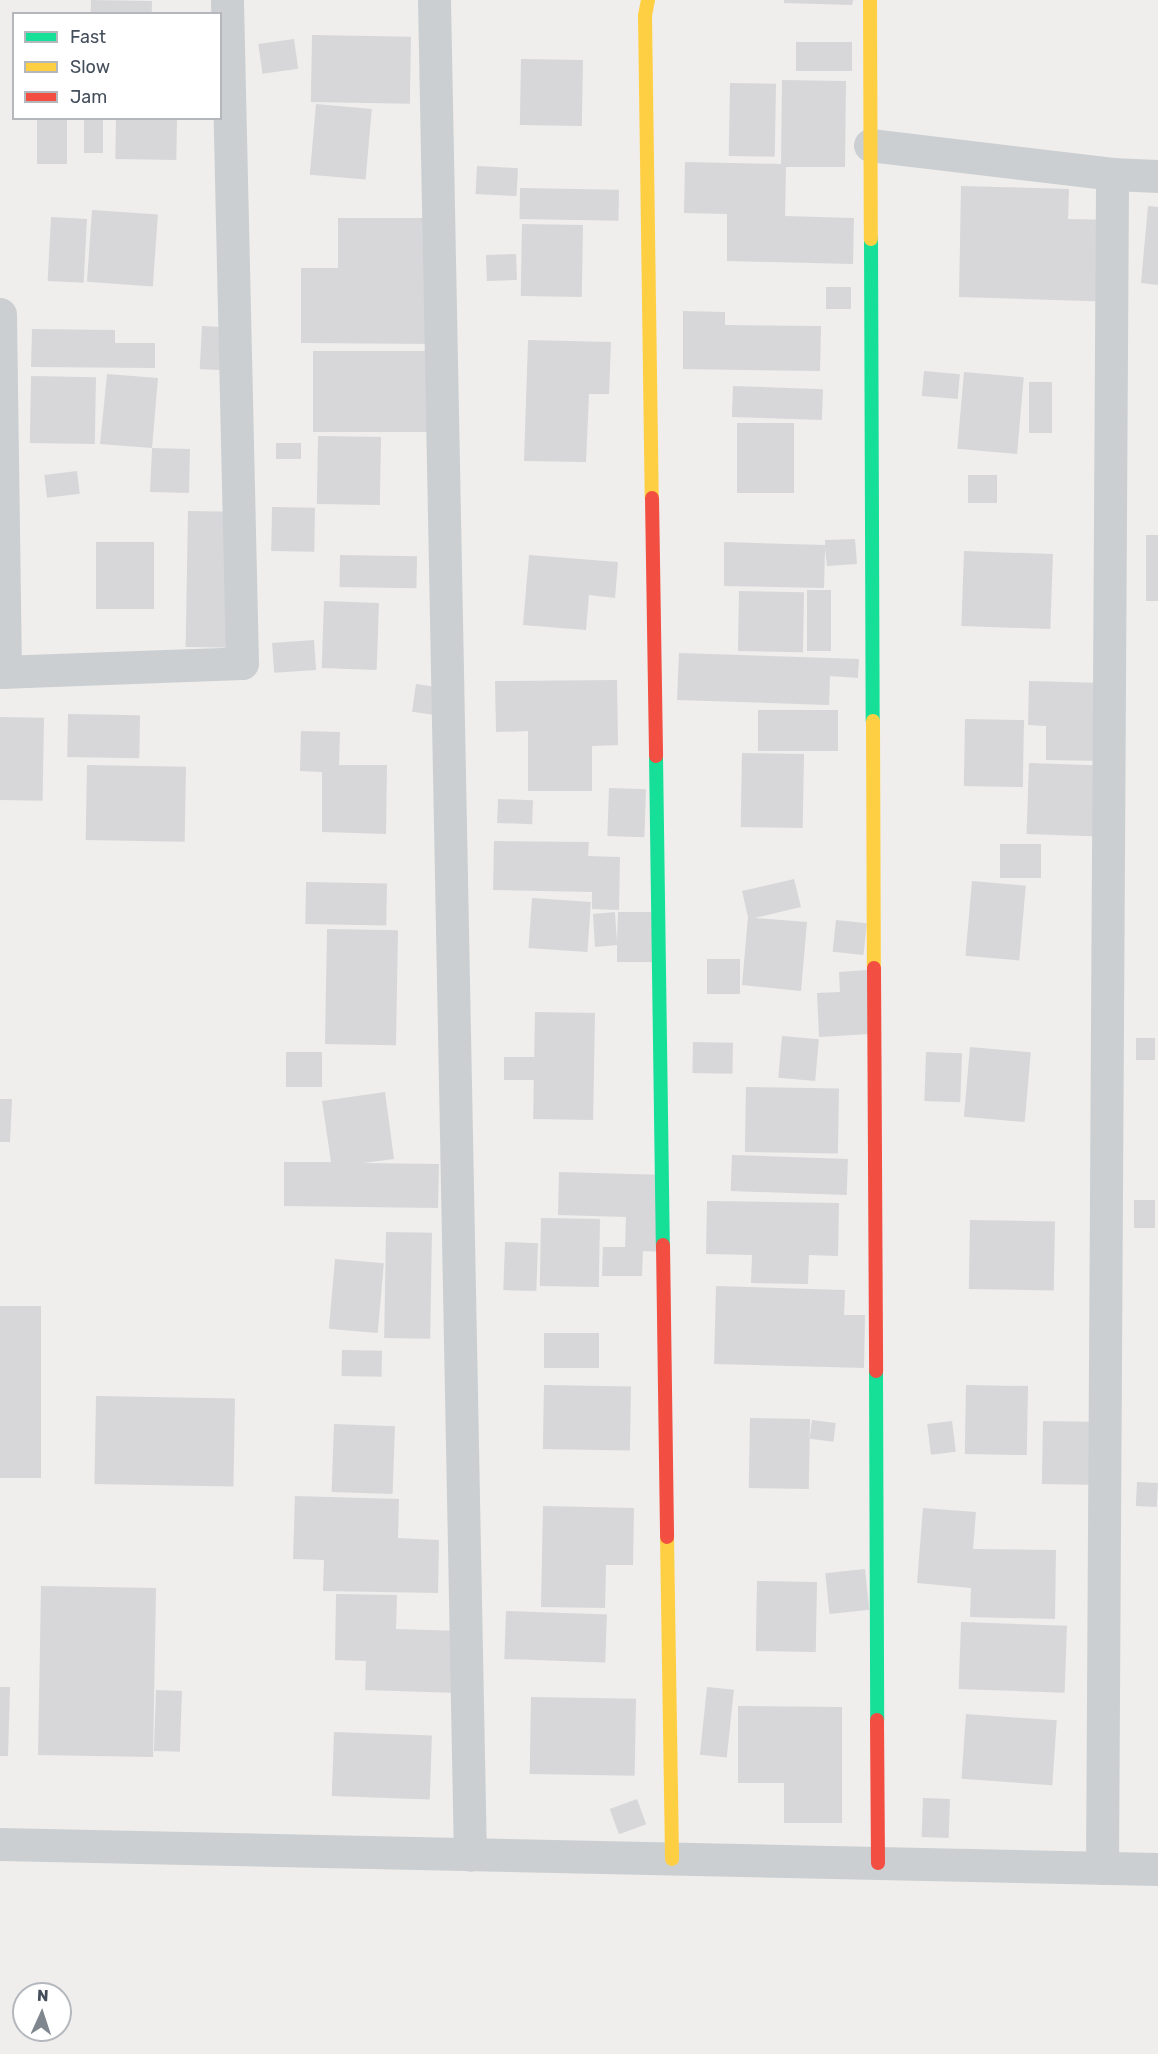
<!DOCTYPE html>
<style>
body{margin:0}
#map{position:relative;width:1158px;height:2054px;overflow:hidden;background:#efeeed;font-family:Rubik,sans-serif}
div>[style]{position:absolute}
.building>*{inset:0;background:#d7d7d9;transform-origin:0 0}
.street>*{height:33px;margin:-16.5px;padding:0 16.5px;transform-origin:16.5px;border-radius:16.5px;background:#cccfd1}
.fast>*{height:14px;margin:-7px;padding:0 7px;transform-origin:7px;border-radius:7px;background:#16e098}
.slow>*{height:14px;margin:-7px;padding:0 7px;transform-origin:7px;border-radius:7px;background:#ffcf43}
.jam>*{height:14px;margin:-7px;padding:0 7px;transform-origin:7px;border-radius:7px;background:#f24e42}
span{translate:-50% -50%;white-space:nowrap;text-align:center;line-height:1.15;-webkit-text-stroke:4.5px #fff;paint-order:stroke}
.legend{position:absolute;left:12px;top:12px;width:210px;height:108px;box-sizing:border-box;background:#fff;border:2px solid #b4b8bd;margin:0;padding:8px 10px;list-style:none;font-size:18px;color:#444e5b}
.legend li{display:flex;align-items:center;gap:12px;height:30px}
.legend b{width:30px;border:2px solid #b4b8bd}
.north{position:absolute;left:12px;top:1982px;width:60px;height:60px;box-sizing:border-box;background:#fff;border:2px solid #b4b8bd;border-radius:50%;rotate:3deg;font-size:16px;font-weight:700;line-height:24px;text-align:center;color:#444e5b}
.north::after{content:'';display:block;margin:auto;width:21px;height:27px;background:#80868e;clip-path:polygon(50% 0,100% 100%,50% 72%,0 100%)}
</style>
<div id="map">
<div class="building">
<div style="left:91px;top:0;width:61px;height:14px;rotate:1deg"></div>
<div style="clip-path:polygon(784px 0,853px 0,852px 5px,784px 3px)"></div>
<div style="left:312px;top:35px;width:99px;height:67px;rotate:1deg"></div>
<div style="left:294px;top:39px;width:30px;height:36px;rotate:82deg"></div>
<div style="left:796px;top:42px;width:56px;height:29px"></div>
<div style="left:521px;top:59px;width:62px;height:66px;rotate:1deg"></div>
<div style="clip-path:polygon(782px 80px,846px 81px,845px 167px,786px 167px,785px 216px,854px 218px,853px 264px,727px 261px,727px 214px,684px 213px,685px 162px,781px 164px)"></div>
<div style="left:730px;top:83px;width:46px;height:73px;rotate:1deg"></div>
<div style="left:316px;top:104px;width:56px;height:71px;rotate:5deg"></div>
<div style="left:37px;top:118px;width:30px;height:46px"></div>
<div style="left:84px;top:118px;width:19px;height:35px"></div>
<div style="left:116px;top:119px;width:61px;height:40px;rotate:1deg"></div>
<div style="left:477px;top:166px;width:41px;height:28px;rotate:3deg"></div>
<div style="clip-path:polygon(961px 186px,1069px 189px,1068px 219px,1120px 220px,1119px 302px,959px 297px)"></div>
<div style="left:520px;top:188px;width:99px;height:31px;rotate:1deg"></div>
<div style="clip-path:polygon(1148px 206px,1158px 207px,1158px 285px,1141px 283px)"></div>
<div style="left:92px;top:210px;width:66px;height:72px;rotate:4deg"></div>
<div style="left:51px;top:217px;width:36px;height:64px;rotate:3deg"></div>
<div style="clip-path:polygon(338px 218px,436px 218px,435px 344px,301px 343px,301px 268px,338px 268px)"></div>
<div style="left:522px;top:224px;width:61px;height:72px;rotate:1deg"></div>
<div style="left:516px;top:254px;width:26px;height:30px;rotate:88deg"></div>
<div style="left:826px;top:287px;width:25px;height:22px"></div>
<div style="clip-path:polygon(683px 311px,725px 312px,725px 325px,821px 326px,820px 371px,683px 369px)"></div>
<div style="left:202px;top:326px;width:33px;height:43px;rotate:3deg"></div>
<div style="clip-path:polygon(32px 329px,115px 330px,115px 343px,155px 343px,155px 368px,31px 367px)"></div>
<div style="clip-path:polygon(528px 340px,611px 342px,609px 394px,589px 394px,586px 462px,524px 461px)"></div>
<div style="left:313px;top:351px;width:117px;height:81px"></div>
<div style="left:924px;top:371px;width:36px;height:25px;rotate:5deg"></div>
<div style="left:964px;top:372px;width:60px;height:77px;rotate:5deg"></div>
<div style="clip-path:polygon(107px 374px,158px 378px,152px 448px,190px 449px,189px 493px,150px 492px,152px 448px,100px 444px)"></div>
<div style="left:31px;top:376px;width:65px;height:67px;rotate:1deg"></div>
<div style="left:1029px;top:382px;width:23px;height:51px"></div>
<div style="left:733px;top:386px;width:90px;height:31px;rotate:2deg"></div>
<div style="left:737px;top:423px;width:57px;height:70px"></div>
<div style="left:318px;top:436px;width:63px;height:68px;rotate:1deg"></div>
<div style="left:276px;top:443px;width:25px;height:16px"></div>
<div style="left:77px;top:471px;width:23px;height:33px;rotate:83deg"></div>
<div style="left:997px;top:475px;width:28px;height:29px;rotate:90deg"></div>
<div style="left:272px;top:507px;width:43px;height:44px;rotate:1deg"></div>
<div style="left:188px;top:511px;width:48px;height:136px;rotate:1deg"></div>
<div style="left:1158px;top:535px;width:66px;height:12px;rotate:90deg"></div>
<div style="clip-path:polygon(855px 539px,857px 564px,827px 566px,825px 549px,824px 588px,724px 586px,724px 542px,825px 545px,825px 540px)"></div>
<div style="left:96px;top:542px;width:58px;height:67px"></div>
<div style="left:964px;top:551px;width:89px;height:75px;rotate:2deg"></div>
<div style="left:340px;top:555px;width:77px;height:32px;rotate:1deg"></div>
<div style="clip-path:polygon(529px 555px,618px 562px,615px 598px,589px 595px,586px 630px,523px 625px)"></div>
<div style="left:807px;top:590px;width:24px;height:61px"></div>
<div style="left:739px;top:591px;width:65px;height:60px;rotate:1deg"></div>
<div style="left:324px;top:601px;width:55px;height:67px;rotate:2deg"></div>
<div style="left:314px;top:640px;width:30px;height:42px;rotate:86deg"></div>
<div style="clip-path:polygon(679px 653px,859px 659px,858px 678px,830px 676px,829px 705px,677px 700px)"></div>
<div style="clip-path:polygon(617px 680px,618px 745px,592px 746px,592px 791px,528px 791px,528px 731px,496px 732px,495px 681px)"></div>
<div style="clip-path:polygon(1029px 681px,1106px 683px,1105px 761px,1046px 760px,1046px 726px,1028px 725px)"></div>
<div style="left:416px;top:684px;width:30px;height:28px;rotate:8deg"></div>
<div style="left:758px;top:710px;width:80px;height:41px"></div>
<div style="left:68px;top:714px;width:72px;height:43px;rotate:1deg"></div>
<div style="left:0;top:717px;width:44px;height:83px;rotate:1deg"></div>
<div style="left:965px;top:719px;width:59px;height:67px;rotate:1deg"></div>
<div style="clip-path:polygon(301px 731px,340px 732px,339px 765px,387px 765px,386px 834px,322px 832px,322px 772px,300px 771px)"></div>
<div style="left:742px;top:753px;width:62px;height:74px;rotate:1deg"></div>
<div style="left:1029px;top:763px;width:80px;height:71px;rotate:2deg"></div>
<div style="left:87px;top:765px;width:99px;height:75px;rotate:1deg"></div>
<div style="left:609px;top:788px;width:37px;height:48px;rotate:2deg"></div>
<div style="left:498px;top:799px;width:35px;height:24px;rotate:2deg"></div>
<div style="clip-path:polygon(494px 841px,589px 842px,588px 856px,620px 857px,619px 910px,592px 909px,592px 892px,493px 890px)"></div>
<div style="left:1000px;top:844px;width:41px;height:34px"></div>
<div style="clip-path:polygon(794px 879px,801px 907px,755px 918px,807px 922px,801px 991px,742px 985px,748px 917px,742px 891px)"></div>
<div style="left:972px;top:881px;width:54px;height:75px;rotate:5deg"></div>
<div style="left:306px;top:882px;width:81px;height:42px;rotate:1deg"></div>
<div style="left:532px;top:898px;width:59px;height:50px;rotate:4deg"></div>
<div style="clip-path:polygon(615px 912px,617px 942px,618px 912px,653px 912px,652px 962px,617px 962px,617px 945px,595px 947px,593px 914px)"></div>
<div style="left:836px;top:920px;width:31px;height:32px;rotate:6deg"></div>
<div style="left:327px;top:929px;width:71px;height:115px;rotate:1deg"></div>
<div style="left:707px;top:959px;width:33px;height:35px"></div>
<div style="clip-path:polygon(867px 970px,870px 1034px,819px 1037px,817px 993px,840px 992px,839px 972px)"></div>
<div style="left:535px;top:1012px;width:60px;height:107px;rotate:1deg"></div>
<div style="left:782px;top:1036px;width:37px;height:42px;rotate:5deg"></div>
<div style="left:1136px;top:1038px;width:19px;height:22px"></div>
<div style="left:693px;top:1042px;width:40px;height:31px;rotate:1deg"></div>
<div style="left:970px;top:1047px;width:61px;height:70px;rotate:5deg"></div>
<div style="left:286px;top:1052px;width:36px;height:35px"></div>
<div style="left:926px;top:1052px;width:36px;height:49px;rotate:2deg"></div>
<div style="left:504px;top:1057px;width:30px;height:23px"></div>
<div style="left:746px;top:1087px;width:93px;height:65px;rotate:1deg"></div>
<div style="clip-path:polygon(385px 1092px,394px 1159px,363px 1163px,439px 1164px,438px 1208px,284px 1206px,284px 1162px,331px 1162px,322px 1101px)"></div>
<div style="clip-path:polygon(0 1099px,12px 1099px,10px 1142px,0 1142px)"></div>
<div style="left:732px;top:1155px;width:116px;height:36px;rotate:2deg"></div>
<div style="clip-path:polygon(559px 1172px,667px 1175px,666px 1252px,643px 1251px,642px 1276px,602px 1276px,603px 1247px,625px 1247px,626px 1217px,558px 1215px)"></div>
<div style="left:1134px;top:1200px;width:21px;height:28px"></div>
<div style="clip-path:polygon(707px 1201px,839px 1203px,838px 1256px,809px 1255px,808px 1284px,751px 1283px,752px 1255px,706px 1254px)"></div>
<div style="left:541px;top:1218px;width:59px;height:68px;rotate:1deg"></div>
<div style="left:970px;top:1220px;width:85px;height:69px;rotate:1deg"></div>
<div style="left:386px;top:1232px;width:46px;height:106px;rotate:1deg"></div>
<div style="left:505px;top:1242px;width:33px;height:48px;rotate:2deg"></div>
<div style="left:335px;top:1259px;width:49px;height:70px;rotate:5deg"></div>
<div style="clip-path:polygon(716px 1286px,845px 1290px,844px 1315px,865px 1315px,864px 1368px,714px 1364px)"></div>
<div style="left:0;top:1306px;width:41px;height:172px"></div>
<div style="left:544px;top:1333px;width:55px;height:35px"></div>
<div style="left:342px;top:1350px;width:40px;height:26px;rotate:1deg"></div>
<div style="left:544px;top:1385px;width:87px;height:64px;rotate:1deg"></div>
<div style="left:966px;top:1385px;width:62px;height:69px;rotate:1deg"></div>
<div style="left:96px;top:1396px;width:139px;height:88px;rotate:1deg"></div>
<div style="left:750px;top:1418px;width:60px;height:70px;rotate:1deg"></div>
<div style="left:812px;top:1420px;width:24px;height:19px;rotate:7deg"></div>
<div style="left:952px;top:1421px;width:31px;height:25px;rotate:83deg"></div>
<div style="left:1043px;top:1421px;width:64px;height:63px;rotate:1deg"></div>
<div style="left:334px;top:1424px;width:61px;height:68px;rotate:2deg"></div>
<div style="left:1137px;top:1482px;width:21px;height:24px;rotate:3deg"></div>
<div style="clip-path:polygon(295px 1496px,399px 1499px,398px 1538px,439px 1540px,438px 1593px,323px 1591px,324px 1560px,293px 1559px)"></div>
<div style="clip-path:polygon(543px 1506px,634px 1508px,633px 1565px,606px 1565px,605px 1608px,541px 1607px)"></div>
<div style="clip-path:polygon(923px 1508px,976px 1512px,973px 1549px,1056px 1550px,1055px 1619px,970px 1617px,971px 1588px,917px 1583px)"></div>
<div style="left:865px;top:1569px;width:41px;height:40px;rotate:84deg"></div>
<div style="left:757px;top:1581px;width:60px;height:70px;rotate:1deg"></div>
<div style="left:41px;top:1586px;width:115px;height:169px;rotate:1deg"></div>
<div style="clip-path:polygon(336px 1594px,397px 1595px,396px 1629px,460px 1631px,458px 1693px,365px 1690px,366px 1661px,335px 1660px)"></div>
<div style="left:506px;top:1611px;width:101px;height:48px;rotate:2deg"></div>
<div style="left:961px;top:1622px;width:106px;height:67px;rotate:2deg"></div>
<div style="clip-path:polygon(0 1687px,10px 1687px,8px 1756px,0 1756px)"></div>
<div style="left:707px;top:1687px;width:27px;height:68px;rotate:6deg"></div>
<div style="left:156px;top:1690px;width:26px;height:61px;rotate:2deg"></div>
<div style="left:531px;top:1697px;width:105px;height:77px;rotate:1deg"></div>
<div style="clip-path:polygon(738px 1706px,842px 1707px,842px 1823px,784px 1823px,784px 1783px,738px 1783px)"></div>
<div style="left:966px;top:1714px;width:91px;height:65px;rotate:4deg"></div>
<div style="left:334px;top:1732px;width:98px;height:64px;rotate:2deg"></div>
<div style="left:923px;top:1798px;width:27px;height:39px;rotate:2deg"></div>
<div style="left:637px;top:1799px;width:27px;height:29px;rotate:70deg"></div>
</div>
<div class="street">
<div style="left:434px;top:0;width:1855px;rotate:88.89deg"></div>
<div style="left:870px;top:145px;width:244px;rotate:6.8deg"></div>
<div style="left:1112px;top:174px;width:46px;rotate:2.5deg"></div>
<div style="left:0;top:314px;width:358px;rotate:89.2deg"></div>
<div style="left:0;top:672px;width:242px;rotate:-2.1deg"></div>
<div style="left:242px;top:663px;width:663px;rotate:-91.3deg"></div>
<div style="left:0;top:1844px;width:1158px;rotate:1.24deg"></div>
<div style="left:1102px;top:1868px;width:1694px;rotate:-89.66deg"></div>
</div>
<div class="fast">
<div style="left:871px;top:239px;width:482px;rotate:89.8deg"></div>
<div style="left:656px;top:756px;width:489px;rotate:89.2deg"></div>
<div style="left:876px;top:1371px;width:349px;rotate:89.8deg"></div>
</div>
<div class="slow">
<div style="left:648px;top:0;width:16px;rotate:101deg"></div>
<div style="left:645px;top:16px;width:482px;rotate:89.2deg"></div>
<div style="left:870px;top:0;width:239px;rotate:89.8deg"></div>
<div style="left:873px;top:721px;width:247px;rotate:89.8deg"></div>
<div style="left:667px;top:1537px;width:322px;rotate:89.1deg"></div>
</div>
<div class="jam">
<div style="left:652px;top:498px;width:258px;rotate:89.1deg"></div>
<div style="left:874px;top:968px;width:403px;rotate:89.7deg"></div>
<div style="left:663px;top:1245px;width:292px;rotate:89.2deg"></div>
<div style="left:877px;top:1720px;width:143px;rotate:89.6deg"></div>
</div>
<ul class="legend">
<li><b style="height:8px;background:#16e098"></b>Fast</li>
<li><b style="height:8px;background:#ffcf43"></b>Slow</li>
<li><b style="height:8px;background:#f24e42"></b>Jam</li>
</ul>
<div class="north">N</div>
</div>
